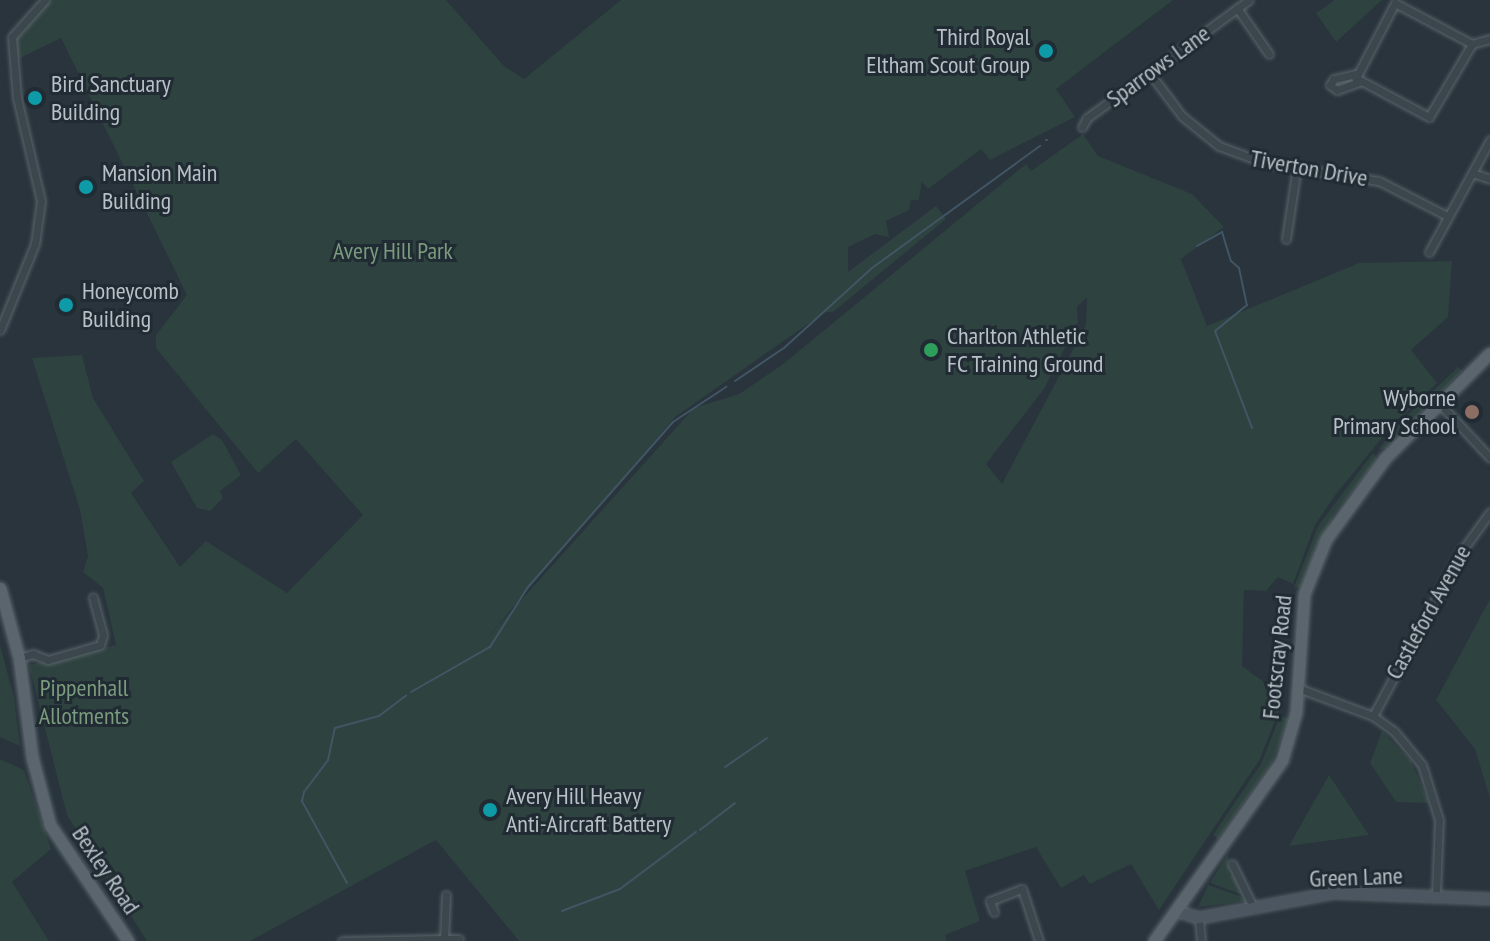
<!DOCTYPE html>
<style>
body{margin:0}
#map{position:relative;width:1490px;height:941px;overflow:hidden;background:#29343d;font-family:"PT Sans Narrow",sans-serif}
div>[style]{position:absolute}
.green>*{inset:0;background:#2e423f}
.stream>*{height:2px;margin:-1px;padding:0 1px;transform-origin:1px;border-radius:1px;background:#415564}
.roads{filter:drop-shadow(0 0 2px #5a646b) drop-shadow(0 0 2px #5a646b)}
.street>*{height:7px;margin:-3.5px;padding:0 3.5px;transform-origin:3.5px;border-radius:3.5px;background:#3c464d}
.secondary>*{height:10px;margin:-5px;padding:0 5px;transform-origin:5px;border-radius:5px;background:#4b5660}
.primary>*{height:11px;margin:-5.5px;padding:0 5.5px;transform-origin:5.5px;border-radius:5.5px;background:#5b656d}
.dots>*{width:22px;height:22px;translate:-50% -50%;box-sizing:border-box;border:4px solid #212b33;border-radius:50%}
span{translate:-50% -50%;white-space:nowrap;text-align:center;line-height:1.15;-webkit-text-stroke:6px #212b33;paint-order:stroke}
.poi-label{font-size:24px;color:#b9c1c8}
.right{translate:-100% -50%;text-align:right}
.left{translate:0 -50%;text-align:left}
.street-label{font-size:24px;color:#b9c1c8}
.park-label{font-size:24px;color:#7a9b7d}
</style>
<div id="map">
<div class="green">
<div style="clip-path:polygon(evenodd,50px 0,446px 0,504px 66px,524px 79px,621px 0,1173px 0,1056px 89px,1075px 117px,990px 160px,981px 149px,928px 189px,922px 182px,919px 200px,911px 200px,909px 210px,886px 221px,889px 237px,875px 234px,848px 247px,848px 272px,936px 206px,946px 219px,833px 312px,825px 312px,675px 417px,487px 638px,694px 408px,739px 394px,782px 365px,1026px 164px,1031px 171px,1083px 134px,1098px 156px,1192px 194px,1224px 227px,1181px 259px,1207px 326px,1359px 263px,1452px 261px,1448px 317px,1411px 350px,1437px 383px,1390px 428px,1336px 494px,1315px 525px,1293px 584px,1278px 577px,1266px 591px,1244px 590px,1242px 666px,1280px 694px,1278px 713px,1260px 759px,1159px 910px,1131px 864px,1090px 884px,1084px 875px,1061px 888px,1036px 847px,965px 871px,980px 921px,945px 935px,947px 941px,519px 941px,436px 840px,250px 941px,147px 941px,67px 815px,29px 665px,116px 645px,103px 588px,83px 572px,88px 556px,80px 510px,32px 358px,82px 355px,93px 398px,144px 481px,131px 493px,180px 567px,206px 541px,287px 593px,363px 515px,296px 439px,258px 473px,156px 348px,156px 335px,187px 295px,61px 38px,16px 60px,16px 35px,50px 0,1087px 297px,1086px 325px,1002px 484px,986px 464px,1044px 389px,1078px 322px,1077px 307px,1087px 297px)"></div>
<div style="clip-path:polygon(1335px 0,1382px 0,1336px 42px,1316px 13px)"></div>
<div style="clip-path:polygon(1458px 367px,1462px 371px,1386px 449px,1379px 449px,1393px 429px)"></div>
<div style="clip-path:polygon(213px 434px,222px 440px,241px 475px,220px 491px,223px 498px,210px 511px,197px 508px,171px 462px)"></div>
<div style="clip-path:polygon(1373px 453px,1378px 460px,1334px 514px,1300px 588px,1294px 587px,1318px 526px)"></div>
<div style="clip-path:polygon(1490px 599px,1490px 798px,1475px 749px,1436px 700px)"></div>
<div style="clip-path:polygon(0 645px,14px 697px,20px 746px,0 737px)"></div>
<div style="clip-path:polygon(1280px 716px,1289px 718px,1272px 762px,1218px 839px,1213px 835px,1261px 764px)"></div>
<div style="clip-path:polygon(1382px 731px,1411px 761px,1429px 803px,1396px 802px,1370px 763px)"></div>
<div style="clip-path:polygon(0 759px,24px 770px,51px 849px,12px 882px,49px 941px,0 941px)"></div>
<div style="clip-path:polygon(1329px 775px,1369px 835px,1289px 846px)"></div>
<div style="clip-path:polygon(1228px 854px,1229px 875px,1238px 878px,1249px 897px,1210px 883px)"></div>
<div style="clip-path:polygon(1208px 885px,1248px 899px,1248px 901px,1198px 907px)"></div>
</div>
<div class="stream">
<div style="left:1046px;top:140px;width:1px"></div>
<div style="left:1197px;top:246px;width:29px;rotate:-29deg"></div>
<div style="left:1222px;top:232px;width:30px;rotate:73deg"></div>
<div style="left:1231px;top:261px;width:11px;rotate:41deg"></div>
<div style="left:1239px;top:268px;width:38px;rotate:78deg"></div>
<div style="left:1247px;top:305px;width:41px;rotate:140.9deg"></div>
<div style="left:1215px;top:331px;width:104px;rotate:69.1deg"></div>
<div style="left:735px;top:381px;width:59px;rotate:-34deg"></div>
<div style="left:784px;top:348px;width:119px;rotate:-42.3deg"></div>
<div style="left:872px;top:268px;width:208px;rotate:-36deg"></div>
<div style="left:411px;top:692px;width:91px;rotate:-29.7deg"></div>
<div style="left:490px;top:647px;width:71px;rotate:-57.7deg"></div>
<div style="left:528px;top:587px;width:220px;rotate:-48.7deg"></div>
<div style="left:673px;top:422px;width:64px;rotate:-33.4deg"></div>
<div style="left:725px;top:767px;width:51px;rotate:-34.6deg"></div>
<div style="left:700px;top:830px;width:44px;rotate:-37.6deg"></div>
<div style="left:347px;top:883px;width:94px;rotate:-118.8deg"></div>
<div style="left:302px;top:801px;width:9px;rotate:-77deg"></div>
<div style="left:304px;top:792px;width:40px;rotate:-53deg"></div>
<div style="left:328px;top:760px;width:33px;rotate:-78deg"></div>
<div style="left:335px;top:728px;width:46px;rotate:-15.3deg"></div>
<div style="left:379px;top:716px;width:34px;rotate:-37deg"></div>
<div style="left:562px;top:911px;width:62px;rotate:-20.8deg"></div>
<div style="left:620px;top:889px;width:95px;rotate:-36.9deg"></div>
</div>
<div class="roads">
<div class="street">
<div style="left:1237px;top:8px;width:56px;rotate:55.2deg"></div>
<div style="left:1472px;top:44px;width:87px;rotate:-152deg"></div>
<div style="left:1395px;top:3px;width:85px;rotate:117.5deg"></div>
<div style="left:1356px;top:78px;width:83px;rotate:28.1deg"></div>
<div style="left:1429px;top:117px;width:85px;rotate:-59.5deg"></div>
<div style="left:1472px;top:44px;width:19px;rotate:-16deg"></div>
<div style="left:1149px;top:72px;width:55px;rotate:53.1deg"></div>
<div style="left:1182px;top:116px;width:48px;rotate:39deg"></div>
<div style="left:1219px;top:146px;width:49px;rotate:20.3deg"></div>
<div style="left:1265px;top:163px;width:115px;rotate:9deg"></div>
<div style="left:1379px;top:181px;width:76px;rotate:27.2deg"></div>
<div style="left:1356px;top:74px;width:23px;rotate:167deg"></div>
<div style="left:1334px;top:79px;width:7px;rotate:124deg"></div>
<div style="left:1330px;top:85px;width:9px;rotate:36deg"></div>
<div style="left:1337px;top:90px;width:23px;rotate:-20deg"></div>
<div style="left:1082px;top:127px;width:10px;rotate:-61deg"></div>
<div style="left:1087px;top:118px;width:200px;rotate:-36.1deg"></div>
<div style="left:1472px;top:173px;width:19px;rotate:18deg"></div>
<div style="left:1286px;top:239px;width:73px;rotate:-81.3deg"></div>
<div style="left:1429px;top:252px;width:128px;rotate:-61.4deg"></div>
<div style="left:0;top:330px;width:93px;rotate:-67.9deg"></div>
<div style="left:35px;top:244px;width:43px;rotate:-82.1deg"></div>
<div style="left:41px;top:201px;width:106px;rotate:-103.1deg"></div>
<div style="left:17px;top:98px;width:61px;rotate:-94.7deg"></div>
<div style="left:12px;top:37px;width:50px;rotate:-48.3deg"></div>
<div style="left:1438px;top:402px;width:76px;rotate:47.1deg"></div>
<div style="left:19px;top:658px;width:15px;rotate:-16deg"></div>
<div style="left:33px;top:654px;width:16px;rotate:22deg"></div>
<div style="left:48px;top:660px;width:54px;rotate:-16.1deg"></div>
<div style="left:100px;top:645px;width:10px;rotate:-73deg"></div>
<div style="left:103px;top:635px;width:39px;rotate:-105deg"></div>
<div style="left:1298px;top:688px;width:80px;rotate:20.5deg"></div>
<div style="left:1373px;top:716px;width:26px;rotate:36deg"></div>
<div style="left:1394px;top:731px;width:44px;rotate:50.5deg"></div>
<div style="left:1422px;top:765px;width:58px;rotate:72.8deg"></div>
<div style="left:1439px;top:820px;width:76px;rotate:92.3deg"></div>
<div style="left:1373px;top:716px;width:183px;rotate:-61.9deg"></div>
<div style="left:1459px;top:555px;width:53px;rotate:-54.2deg"></div>
<div style="left:1232px;top:864px;width:50px;rotate:63.9deg"></div>
<div style="left:994px;top:912px;width:12px;rotate:-110deg"></div>
<div style="left:990px;top:901px;width:34px;rotate:-21deg"></div>
<div style="left:1022px;top:889px;width:55px;rotate:71.9deg"></div>
<div style="left:1199px;top:918px;width:23px;rotate:85deg"></div>
<div style="left:444px;top:939px;width:15px"></div>
<div style="left:342px;top:941px;width:102px;rotate:-1.1deg"></div>
<div style="left:444px;top:939px;width:44px;rotate:-87.4deg"></div>
</div>
<div class="secondary">
<div style="left:1179px;top:912px;width:21px;rotate:17deg"></div>
<div style="left:1199px;top:918px;width:137px;rotate:-10.5deg"></div>
<div style="left:1334px;top:893px;width:156px;rotate:2.2deg"></div>
</div>
<div class="primary">
<div style="left:0;top:588px;width:73px;rotate:74.8deg"></div>
<div style="left:19px;top:658px;width:100px;rotate:82.5deg"></div>
<div style="left:32px;top:757px;width:70px;rotate:75.2deg"></div>
<div style="left:50px;top:825px;width:140px;rotate:56.1deg"></div>
<div style="left:1154px;top:941px;width:222px;rotate:-54.7deg"></div>
<div style="left:1282px;top:760px;width:50px;rotate:-73.7deg"></div>
<div style="left:1296px;top:712px;width:118px;rotate:-86.1deg"></div>
<div style="left:1304px;top:594px;width:59px;rotate:-68.2deg"></div>
<div style="left:1326px;top:539px;width:100px;rotate:-53.9deg"></div>
<div style="left:1385px;top:458px;width:148px;rotate:-45deg"></div>
</div>
</div>
<div class="dots">
<div style="left:1046px;top:51px;background:#0f9aa8"></div>
<div style="left:35px;top:98px;background:#0f9aa8"></div>
<div style="left:86px;top:187px;background:#0f9aa8"></div>
<div style="left:66px;top:305px;background:#0f9aa8"></div>
<div style="left:931px;top:350px;background:#2e9e5b"></div>
<div style="left:1472px;top:412px;background:#8d6e63"></div>
<div style="left:490px;top:810px;background:#0f9aa8"></div>
</div>
<div class="poi-label">
<span class="right" style="left:1030px;top:51px">Third Royal<br>Eltham Scout Group</span>
<span class="left" style="left:51px;top:98px">Bird Sanctuary<br>Building</span>
<span class="left" style="left:102px;top:187px">Mansion Main<br>Building</span>
<span class="left" style="left:82px;top:305px">Honeycomb<br>Building</span>
<span class="left" style="left:947px;top:350px">Charlton Athletic<br>FC Training Ground</span>
<span class="right" style="left:1456px;top:412px">Wyborne<br>Primary School</span>
<span class="left" style="left:506px;top:810px">Avery Hill Heavy<br>Anti-Aircraft Battery</span>
</div>
<div class="street-label">
<span style="left:1158px;top:66px;rotate:-36deg">Sparrows Lane</span>
<span style="left:1309px;top:168px;rotate:10deg">Tiverton Drive</span>
<span style="left:1428px;top:612px;rotate:-61deg">Castleford Avenue</span>
<span style="left:1277px;top:657px;rotate:-84deg">Footscray Road</span>
<span style="left:106px;top:870px;rotate:56deg">Bexley Road</span>
<span style="left:1356px;top:877px;rotate:-2deg">Green Lane</span>
</div>
<div class="park-label">
<span style="left:393px;top:251px">Avery Hill Park</span>
<span style="left:84px;top:702px">Pippenhall<br>Allotments</span>
</div>
</div>
